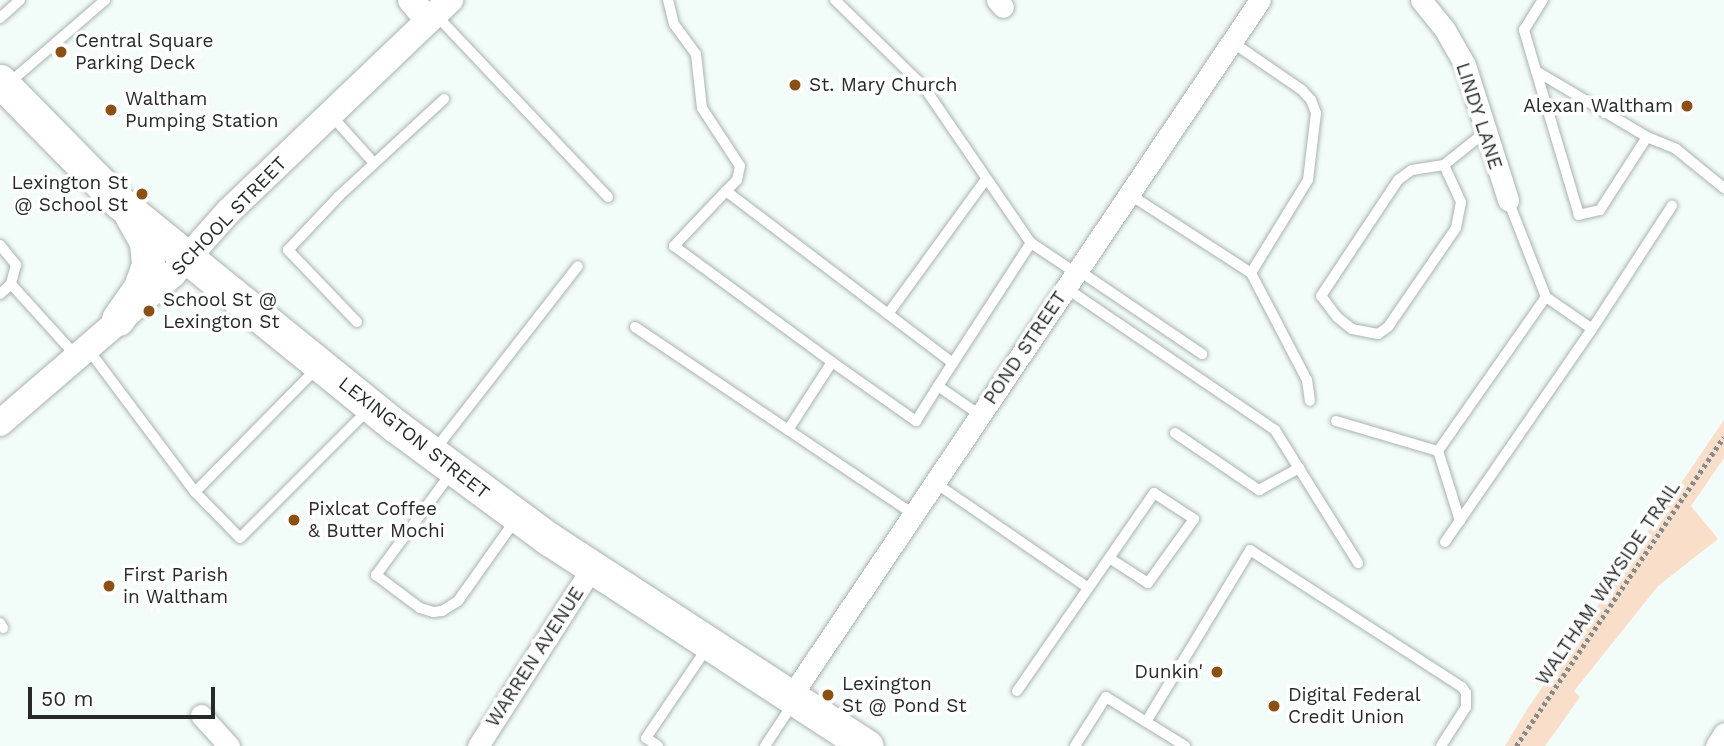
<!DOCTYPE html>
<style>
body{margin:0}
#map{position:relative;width:1724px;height:746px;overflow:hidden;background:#f2fcf9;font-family:"Work Sans",sans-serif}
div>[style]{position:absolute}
.green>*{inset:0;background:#f9deca}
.path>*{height:4.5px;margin-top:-2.25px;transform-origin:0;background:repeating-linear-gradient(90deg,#858c8a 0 3.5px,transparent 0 7px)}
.roads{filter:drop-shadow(0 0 2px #a9b3b0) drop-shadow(0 0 2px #a9b3b0)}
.service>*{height:10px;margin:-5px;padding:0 5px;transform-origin:5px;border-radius:5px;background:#fff}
.minor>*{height:21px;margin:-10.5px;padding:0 10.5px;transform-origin:10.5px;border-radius:10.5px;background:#fff}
.tertiary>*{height:26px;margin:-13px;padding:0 13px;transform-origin:13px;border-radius:13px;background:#fff}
.primary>*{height:33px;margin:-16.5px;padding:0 16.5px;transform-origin:16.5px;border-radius:16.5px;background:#fff}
.dots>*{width:19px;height:19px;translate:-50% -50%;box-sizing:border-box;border:4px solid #fff;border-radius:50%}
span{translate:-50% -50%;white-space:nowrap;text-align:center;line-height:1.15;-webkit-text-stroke:7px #fff;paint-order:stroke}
.poi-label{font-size:19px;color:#262a29}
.left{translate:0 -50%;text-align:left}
.right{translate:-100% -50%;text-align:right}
.street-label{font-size:19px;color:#262a29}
.scale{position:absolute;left:28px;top:687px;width:187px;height:32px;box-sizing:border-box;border:4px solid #262a29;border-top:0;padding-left:9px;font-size:21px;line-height:24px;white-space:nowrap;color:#262a29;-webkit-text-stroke:5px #fff;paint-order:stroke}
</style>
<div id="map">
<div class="green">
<div style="clip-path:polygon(1724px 420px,1724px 458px,1691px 506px,1718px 539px,1658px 586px,1574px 691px,1580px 697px,1545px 746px,1505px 746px,1528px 708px)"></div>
</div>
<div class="path">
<div style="left:1516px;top:746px;width:372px;rotate:-56.1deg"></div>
</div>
<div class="roads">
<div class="service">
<div style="left:668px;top:0;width:25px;rotate:76deg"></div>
<div style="left:674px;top:24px;width:37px;rotate:54deg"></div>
<div style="left:696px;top:54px;width:54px;rotate:83.7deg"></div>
<div style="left:702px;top:108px;width:69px;rotate:56.8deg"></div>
<div style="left:740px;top:166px;width:14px;rotate:102deg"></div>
<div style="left:737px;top:180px;width:16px;rotate:135deg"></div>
<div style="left:835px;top:0;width:124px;rotate:44.3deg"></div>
<div style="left:924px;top:87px;width:189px;rotate:55.6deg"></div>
<div style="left:1031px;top:243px;width:54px;rotate:33.7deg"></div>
<div style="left:435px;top:14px;width:252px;rotate:46.6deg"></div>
<div style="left:0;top:18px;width:27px;rotate:-42deg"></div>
<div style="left:1232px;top:42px;width:85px;rotate:34.4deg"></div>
<div style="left:1302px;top:90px;width:13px;rotate:48deg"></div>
<div style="left:1311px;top:100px;width:14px;rotate:69deg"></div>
<div style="left:1316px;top:113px;width:67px;rotate:96.8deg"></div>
<div style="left:1308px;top:180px;width:109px;rotate:121.5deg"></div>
<div style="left:1536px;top:71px;width:129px;rotate:30.7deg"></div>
<div style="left:1647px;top:137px;width:87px;rotate:122.8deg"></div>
<div style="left:1600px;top:210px;width:22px;rotate:167deg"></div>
<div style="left:1579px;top:215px;width:150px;rotate:-106.6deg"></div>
<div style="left:1536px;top:71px;width:43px;rotate:-106.3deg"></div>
<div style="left:1524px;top:30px;width:36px;rotate:-58deg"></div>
<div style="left:9px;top:83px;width:127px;rotate:-40.8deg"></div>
<div style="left:330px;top:114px;width:66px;rotate:48.1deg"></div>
<div style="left:1647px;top:137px;width:31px;rotate:22deg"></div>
<div style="left:1676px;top:149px;width:62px;rotate:39.1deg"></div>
<div style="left:1444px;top:165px;width:41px;rotate:65.3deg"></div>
<div style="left:1461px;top:202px;width:26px;rotate:101deg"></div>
<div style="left:1456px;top:228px;width:120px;rotate:124.5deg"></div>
<div style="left:1388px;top:327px;width:12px;rotate:145deg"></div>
<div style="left:1378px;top:334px;width:26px;rotate:-169deg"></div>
<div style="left:1352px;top:329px;width:19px;rotate:-141deg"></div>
<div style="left:1337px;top:317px;width:26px;rotate:-127deg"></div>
<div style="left:1321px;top:296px;width:139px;rotate:-56.4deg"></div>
<div style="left:1398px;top:180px;width:17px;rotate:-36deg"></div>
<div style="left:1412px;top:170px;width:32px;rotate:-9deg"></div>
<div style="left:1444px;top:165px;width:53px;rotate:-38.8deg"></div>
<div style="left:1129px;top:194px;width:145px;rotate:32.9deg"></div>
<div style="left:1251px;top:273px;width:121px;rotate:62.4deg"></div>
<div style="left:1307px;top:380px;width:21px;rotate:82deg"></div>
<div style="left:1508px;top:200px;width:104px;rotate:68.6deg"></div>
<div style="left:1546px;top:297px;width:56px;rotate:34.8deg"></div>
<div style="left:0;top:245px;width:26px;rotate:51deg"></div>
<div style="left:16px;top:265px;width:20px;rotate:105deg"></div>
<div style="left:11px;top:284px;width:97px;rotate:47.9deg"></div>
<div style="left:1078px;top:270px;width:150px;rotate:34.1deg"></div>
<div style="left:1066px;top:288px;width:253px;rotate:34.2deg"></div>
<div style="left:1275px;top:430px;width:157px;rotate:58deg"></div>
<div style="left:0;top:294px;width:15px;rotate:-42deg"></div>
<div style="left:888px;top:314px;width:167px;rotate:-54deg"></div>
<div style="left:357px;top:322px;width:100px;rotate:-133.8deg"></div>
<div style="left:288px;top:250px;width:74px;rotate:-46.6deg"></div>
<div style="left:339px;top:196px;width:143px;rotate:-42.7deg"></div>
<div style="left:635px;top:327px;width:335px;rotate:33.9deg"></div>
<div style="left:88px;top:349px;width:179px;rotate:53.2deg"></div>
<div style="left:832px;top:362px;width:196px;rotate:-143.7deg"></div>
<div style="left:674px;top:246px;width:76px;rotate:-46.6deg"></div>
<div style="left:726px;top:191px;width:285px;rotate:37.2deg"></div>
<div style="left:318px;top:367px;width:175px;rotate:134.5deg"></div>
<div style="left:195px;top:492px;width:64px;rotate:45.6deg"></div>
<div style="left:240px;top:538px;width:182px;rotate:-45deg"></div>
<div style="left:980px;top:415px;width:51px;rotate:-145.4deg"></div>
<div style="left:938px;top:386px;width:171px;rotate:-57deg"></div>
<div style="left:1336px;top:421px;width:106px;rotate:16.4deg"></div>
<div style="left:788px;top:430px;width:81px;rotate:-57.1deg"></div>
<div style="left:832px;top:362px;width:103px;rotate:35.1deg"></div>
<div style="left:916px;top:421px;width:41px;rotate:-57.8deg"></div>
<div style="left:1175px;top:433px;width:102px;rotate:34.2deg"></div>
<div style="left:1259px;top:490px;width:46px;rotate:-28.8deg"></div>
<div style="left:434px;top:451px;width:234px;rotate:-52.1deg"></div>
<div style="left:451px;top:473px;width:127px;rotate:126.3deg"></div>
<div style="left:376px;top:575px;width:55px;rotate:36.9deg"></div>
<div style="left:420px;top:608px;width:14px;rotate:17deg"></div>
<div style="left:433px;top:612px;width:9px;rotate:-6deg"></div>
<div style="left:442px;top:611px;width:19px;rotate:-32deg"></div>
<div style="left:458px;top:601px;width:100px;rotate:-54.7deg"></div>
<div style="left:934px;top:482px;width:187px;rotate:34.5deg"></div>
<div style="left:1460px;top:521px;width:73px;rotate:-107.4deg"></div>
<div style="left:1438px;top:451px;width:188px;rotate:-55deg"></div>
<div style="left:1445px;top:542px;width:259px;rotate:-55.4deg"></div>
<div style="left:1592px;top:329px;width:147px;rotate:-57deg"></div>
<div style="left:0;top:623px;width:6px;rotate:59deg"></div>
<div style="left:1017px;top:691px;width:241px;rotate:-55.3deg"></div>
<div style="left:1154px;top:493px;width:48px;rotate:33deg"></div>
<div style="left:1194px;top:519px;width:79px;rotate:125.7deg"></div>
<div style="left:1148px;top:583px;width:46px;rotate:-147.3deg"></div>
<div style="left:1146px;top:722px;width:201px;rotate:-58.8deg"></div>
<div style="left:1250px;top:550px;width:252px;rotate:32.9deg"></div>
<div style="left:1462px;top:687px;width:7px;rotate:56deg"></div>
<div style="left:1466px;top:693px;width:14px;rotate:90deg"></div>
<div style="left:1466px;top:707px;width:46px;rotate:122.7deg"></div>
<div style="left:658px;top:746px;width:14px;rotate:-146deg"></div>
<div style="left:646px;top:738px;width:109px;rotate:-55.9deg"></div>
<div style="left:765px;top:746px;width:53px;rotate:-56.6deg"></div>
<div style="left:1075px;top:746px;width:58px;rotate:-57.7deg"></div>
<div style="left:1106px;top:697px;width:93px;rotate:31.8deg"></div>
</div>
<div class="minor">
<div style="left:997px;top:0;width:9px;rotate:49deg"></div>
<div style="left:1421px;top:0;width:38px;rotate:51deg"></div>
<div style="left:1445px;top:30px;width:40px;rotate:60.3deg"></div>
<div style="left:1465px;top:65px;width:142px;rotate:72.3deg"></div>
<div style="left:791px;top:696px;width:839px;rotate:-56.03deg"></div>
<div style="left:201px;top:715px;width:42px;rotate:47.9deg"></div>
<div style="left:478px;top:746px;width:211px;rotate:-57.4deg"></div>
<div style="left:1716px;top:746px;width:15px;rotate:-58deg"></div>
</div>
<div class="tertiary">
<div style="left:411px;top:0;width:26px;rotate:50deg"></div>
<div style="left:0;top:423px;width:228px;rotate:-40.7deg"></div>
<div style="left:173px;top:274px;width:84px;rotate:-48.4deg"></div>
<div style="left:229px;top:211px;width:306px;rotate:-43.7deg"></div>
</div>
<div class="primary">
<div style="left:0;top:81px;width:171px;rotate:45.5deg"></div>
<div style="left:120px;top:203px;width:356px;rotate:39deg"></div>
<div style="left:397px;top:427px;width:189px;rotate:36.4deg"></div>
<div style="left:549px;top:539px;width:379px;rotate:33.1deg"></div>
<div style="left:118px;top:319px;width:39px;rotate:-55deg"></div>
<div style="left:140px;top:287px;width:23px;rotate:-70deg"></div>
<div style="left:148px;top:265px;width:23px;rotate:-95deg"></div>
<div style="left:146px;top:242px;width:31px;rotate:-119deg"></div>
</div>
</div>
<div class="dots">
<div style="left:61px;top:52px;background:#8d5013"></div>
<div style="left:795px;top:85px;background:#8d5013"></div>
<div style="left:1687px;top:106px;background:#8d5013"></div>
<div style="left:111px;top:110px;background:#8d5013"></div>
<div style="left:142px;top:194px;background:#8d5013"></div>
<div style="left:149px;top:311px;background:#8d5013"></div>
<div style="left:294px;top:520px;background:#8d5013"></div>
<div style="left:109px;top:586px;background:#8d5013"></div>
<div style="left:1217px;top:672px;background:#8d5013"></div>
<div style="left:828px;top:695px;background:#8d5013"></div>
<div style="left:1274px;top:706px;background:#8d5013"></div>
</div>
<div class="poi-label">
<span class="left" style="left:75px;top:52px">Central Square<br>Parking Deck</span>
<span class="left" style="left:809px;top:85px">St. Mary Church</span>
<span class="left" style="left:125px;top:110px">Waltham<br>Pumping Station</span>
<span class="right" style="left:1673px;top:106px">Alexan Waltham</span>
<span class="right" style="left:128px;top:194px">Lexington St<br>@ School St</span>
<span class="left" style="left:163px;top:311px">School St @<br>Lexington St</span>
<span class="left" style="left:308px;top:520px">Pixlcat Coffee<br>&amp; Butter Mochi</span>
<span class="left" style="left:123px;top:586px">First Parish<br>in Waltham</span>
<span class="right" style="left:1203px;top:672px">Dunkin'</span>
<span class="left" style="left:842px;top:695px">Lexington<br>St @ Pond St</span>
<span class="left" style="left:1288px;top:706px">Digital Federal<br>Credit Union</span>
</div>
<div class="street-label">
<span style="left:1479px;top:116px;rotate:72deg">LINDY LANE</span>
<span style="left:229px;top:216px;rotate:-46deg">SCHOOL STREET</span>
<span style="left:1025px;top:348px;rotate:-56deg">POND STREET</span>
<span style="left:414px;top:438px;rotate:38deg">LEXINGTON STREET</span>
<span style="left:1608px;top:583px;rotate:-56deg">WALTHAM WAYSIDE TRAIL</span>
<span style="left:535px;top:657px;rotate:-57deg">WARREN AVENUE</span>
</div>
<div class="scale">50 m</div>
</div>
